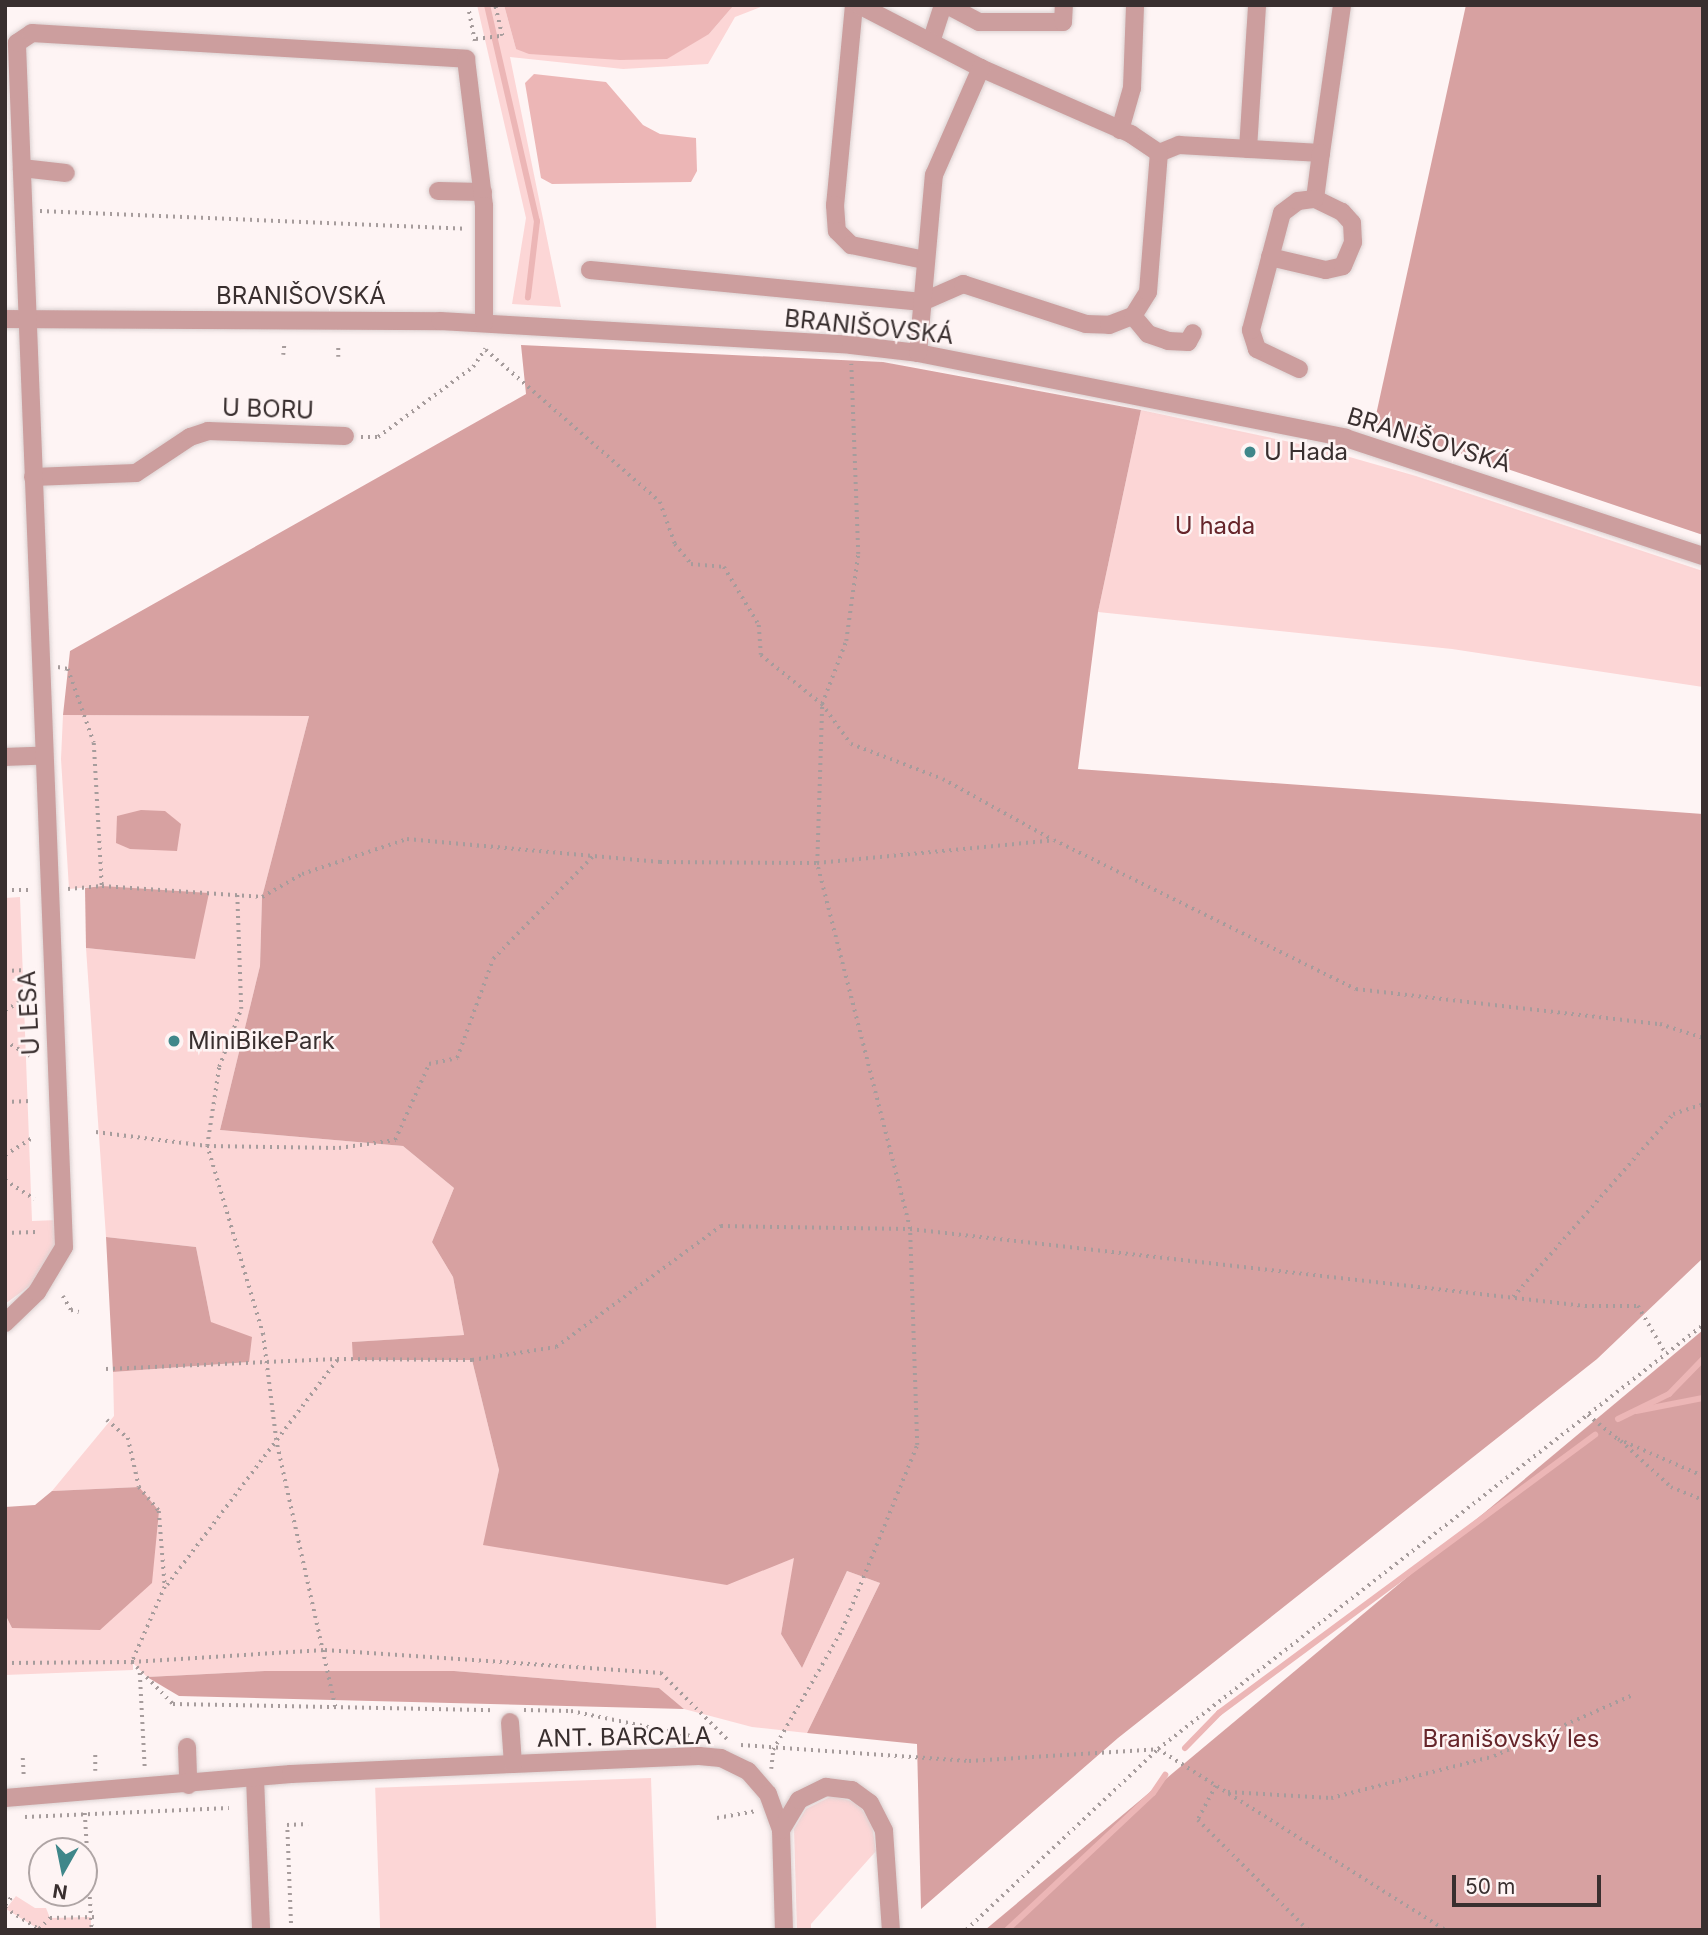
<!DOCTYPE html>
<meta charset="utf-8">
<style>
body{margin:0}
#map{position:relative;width:1708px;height:1935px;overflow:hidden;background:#fef4f4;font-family:Inter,sans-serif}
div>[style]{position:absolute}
.green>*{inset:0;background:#fcd6d6;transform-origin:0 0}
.forest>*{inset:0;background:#d7a1a1}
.water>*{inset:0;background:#ecb6b6}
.stream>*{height:6px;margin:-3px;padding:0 3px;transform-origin:3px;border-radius:3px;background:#ecb6b6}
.path>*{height:3.5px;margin-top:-1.75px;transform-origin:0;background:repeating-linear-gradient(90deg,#a69c9c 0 2px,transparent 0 7px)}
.roads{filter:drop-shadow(0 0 2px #dbd1d1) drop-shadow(0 0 2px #dbd1d1)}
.minor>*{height:18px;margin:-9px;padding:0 9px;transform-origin:9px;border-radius:9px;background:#cc9e9e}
.dots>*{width:19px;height:19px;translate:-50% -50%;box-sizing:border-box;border:4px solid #fef4f4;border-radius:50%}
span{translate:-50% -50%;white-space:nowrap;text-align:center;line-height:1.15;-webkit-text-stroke:5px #fef4f4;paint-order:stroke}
.street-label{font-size:24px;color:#392f2f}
.poi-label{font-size:24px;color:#392f2f}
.left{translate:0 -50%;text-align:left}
.park-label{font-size:24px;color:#66252a}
.frame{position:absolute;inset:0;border:7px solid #392f2f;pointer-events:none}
.north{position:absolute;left:28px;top:1837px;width:70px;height:70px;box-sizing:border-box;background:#fef4f4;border:2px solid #afa5a5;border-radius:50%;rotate:189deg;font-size:19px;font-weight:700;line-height:28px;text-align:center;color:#392f2f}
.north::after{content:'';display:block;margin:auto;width:24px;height:32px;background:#3f878a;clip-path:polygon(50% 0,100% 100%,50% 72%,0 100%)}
.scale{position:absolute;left:1452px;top:1875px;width:149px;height:32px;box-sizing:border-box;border:4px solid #392f2f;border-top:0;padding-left:9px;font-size:21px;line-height:24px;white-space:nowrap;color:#392f2f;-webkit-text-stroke:5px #fef4f4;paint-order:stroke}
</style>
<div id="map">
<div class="green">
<div style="clip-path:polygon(477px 5px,504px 5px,516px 49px,709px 34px,734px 5px,766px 5px,735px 17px,708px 64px,623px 69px,510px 57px,561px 307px,512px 304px,526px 218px)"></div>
<div style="clip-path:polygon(1141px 410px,1318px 448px,1416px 476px,1703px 571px,1703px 687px,1452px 649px,1098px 612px)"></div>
<div style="clip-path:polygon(63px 715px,309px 716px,262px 897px,260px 966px,220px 1130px,403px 1146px,454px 1188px,432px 1242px,453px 1277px,464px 1335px,353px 1342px,353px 1360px,472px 1360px,499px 1470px,484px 1545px,795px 1558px,781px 1634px,802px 1668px,847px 1571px,880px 1583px,807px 1733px,752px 1727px,684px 1709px,659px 1688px,454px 1671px,265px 1671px,147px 1677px,133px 1663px,133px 1670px,5px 1675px,5px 1614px,12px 1628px,139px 1487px,52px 1491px,114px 1416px,113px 1372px,249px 1362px,211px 1322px,196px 1247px,106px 1237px,86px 948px,195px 959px,102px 886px,69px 889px,61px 759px)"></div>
<div style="clip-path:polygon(20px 897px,32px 1221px,58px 1220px,53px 1257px,39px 1279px,5px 1304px,5px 898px)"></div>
<div style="left:651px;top:1778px;width:152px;height:276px;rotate:88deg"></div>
<div style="clip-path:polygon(832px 1796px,858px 1803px,872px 1825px,876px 1851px,811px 1924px,811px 1930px,797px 1930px,794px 1829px,806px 1809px)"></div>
<div style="clip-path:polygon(16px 1896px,35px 1908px,46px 1908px,50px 1918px,91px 1917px,91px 1930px,40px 1930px,6px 1909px)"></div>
</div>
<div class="forest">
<div style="clip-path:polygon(1466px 5px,1703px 5px,1703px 535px,1374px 424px)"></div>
<div style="clip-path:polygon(521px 345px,883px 362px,1141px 410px,1098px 612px,1078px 769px,1703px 814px,1703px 1258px,1597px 1359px,1118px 1738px,921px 1909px,917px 1744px,807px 1733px,880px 1583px,847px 1571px,802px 1668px,781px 1634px,794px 1558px,727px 1585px,483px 1545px,499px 1470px,472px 1360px,353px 1360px,352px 1342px,464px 1335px,453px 1277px,432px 1242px,454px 1188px,403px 1146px,220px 1130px,260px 966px,262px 897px,309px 716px,63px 715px,70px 651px,526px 394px)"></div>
<div style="clip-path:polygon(141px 810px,165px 811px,181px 824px,177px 851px,130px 849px,116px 843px,117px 816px)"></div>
<div style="clip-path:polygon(102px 886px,209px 893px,195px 959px,86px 948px,85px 888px)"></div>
<div style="clip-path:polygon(106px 1237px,196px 1247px,211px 1322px,252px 1337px,249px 1362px,113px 1372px)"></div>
<div style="clip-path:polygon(1703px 1330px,1703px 1930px,985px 1930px)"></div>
<div style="clip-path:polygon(139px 1487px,159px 1511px,152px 1583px,100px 1630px,12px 1628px,5px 1614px,5px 1507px,35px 1505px,52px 1491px)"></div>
<div style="clip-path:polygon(265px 1671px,454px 1671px,659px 1688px,684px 1709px,179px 1696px,147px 1677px)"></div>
</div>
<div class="water">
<div style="clip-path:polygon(504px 5px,734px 5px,709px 34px,667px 59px,620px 60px,529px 54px,516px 49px)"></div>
<div style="clip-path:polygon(534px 74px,606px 82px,643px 125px,660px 134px,696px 138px,697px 171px,691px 182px,552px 184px,541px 178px,525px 83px)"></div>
</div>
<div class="stream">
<div style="left:487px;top:5px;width:222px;rotate:77deg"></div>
<div style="left:537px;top:221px;width:77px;rotate:96.8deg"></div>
<div style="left:1636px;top:1411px;width:68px;rotate:-11deg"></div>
<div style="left:1618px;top:1419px;width:57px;rotate:-26.1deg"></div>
<div style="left:1669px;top:1394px;width:49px;rotate:-45.8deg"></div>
<div style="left:1185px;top:1748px;width:49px;rotate:-45.8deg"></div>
<div style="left:1219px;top:1713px;width:468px;rotate:-36.5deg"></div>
<div style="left:1007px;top:1930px;width:200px;rotate:-43.2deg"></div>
<div style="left:1153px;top:1793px;width:22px;rotate:-56deg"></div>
</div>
<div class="path">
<div style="left:468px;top:5px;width:37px;rotate:79deg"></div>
<div style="left:476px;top:39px;width:26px;rotate:-7deg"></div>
<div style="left:502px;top:36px;width:32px;rotate:-103deg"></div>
<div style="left:40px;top:211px;width:426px;rotate:2.4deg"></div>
<div style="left:486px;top:350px;width:231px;rotate:41.1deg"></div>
<div style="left:660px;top:502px;width:45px;rotate:70.3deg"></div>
<div style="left:675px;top:544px;width:26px;rotate:51deg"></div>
<div style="left:691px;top:564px;width:33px;rotate:5deg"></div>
<div style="left:724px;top:567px;width:68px;rotate:58.9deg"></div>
<div style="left:759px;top:625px;width:30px;rotate:86deg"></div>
<div style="left:761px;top:655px;width:78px;rotate:38.8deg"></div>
<div style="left:822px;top:704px;width:49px;rotate:54.1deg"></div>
<div style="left:851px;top:744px;width:98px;rotate:20.8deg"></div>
<div style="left:943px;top:779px;width:126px;rotate:29deg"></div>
<div style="left:283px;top:355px;width:9px;rotate:-84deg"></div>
<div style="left:338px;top:357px;width:9px;rotate:-90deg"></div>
<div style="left:5px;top:429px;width:2px"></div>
<div style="left:361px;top:437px;width:17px"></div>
<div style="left:378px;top:437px;width:118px;rotate:-36.4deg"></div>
<div style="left:473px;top:367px;width:22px;rotate:-56deg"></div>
<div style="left:5px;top:484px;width:3px"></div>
<div style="left:5px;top:547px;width:5px"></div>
<div style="left:5px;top:600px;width:7px"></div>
<div style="left:58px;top:667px;width:10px;rotate:11deg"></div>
<div style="left:68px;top:669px;width:78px;rotate:70.6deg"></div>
<div style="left:94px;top:743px;width:143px;rotate:86.8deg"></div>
<div style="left:68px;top:889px;width:34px;rotate:-5deg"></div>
<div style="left:102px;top:886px;width:160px;rotate:3.9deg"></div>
<div style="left:262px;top:897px;width:46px;rotate:-29.9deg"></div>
<div style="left:302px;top:874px;width:111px;rotate:-18.4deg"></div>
<div style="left:407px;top:839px;width:254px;rotate:5.2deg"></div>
<div style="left:660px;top:862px;width:157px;rotate:0.4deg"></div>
<div style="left:817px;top:863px;width:238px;rotate:-5.5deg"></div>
<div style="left:1054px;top:840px;width:337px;rotate:26.3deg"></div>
<div style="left:1356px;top:989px;width:306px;rotate:6.6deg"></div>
<div style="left:1660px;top:1024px;width:45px;rotate:18deg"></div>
<div style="left:5px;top:890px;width:26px"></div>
<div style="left:5px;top:971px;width:21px;rotate:-3deg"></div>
<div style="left:5px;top:1010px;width:26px;rotate:-28deg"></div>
<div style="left:5px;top:1041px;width:29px;rotate:31deg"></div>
<div style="left:5px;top:1102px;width:26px;rotate:-2deg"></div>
<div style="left:96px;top:1132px;width:112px;rotate:7.2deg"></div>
<div style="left:207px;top:1146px;width:80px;rotate:-81.4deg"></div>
<div style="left:219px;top:1067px;width:62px;rotate:-69.2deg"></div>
<div style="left:241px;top:1009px;width:114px;rotate:-92deg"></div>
<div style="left:5px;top:1155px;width:32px;rotate:-32deg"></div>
<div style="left:5px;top:1180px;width:35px;rotate:33deg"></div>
<div style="left:5px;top:1233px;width:31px;rotate:-2deg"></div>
<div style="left:63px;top:1296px;width:16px;rotate:60deg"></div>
<div style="left:71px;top:1310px;width:8px;rotate:14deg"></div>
<div style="left:1513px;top:1297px;width:243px;rotate:-48.8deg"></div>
<div style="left:1673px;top:1114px;width:32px;rotate:-18deg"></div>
<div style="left:106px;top:1369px;width:231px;rotate:-2.5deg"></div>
<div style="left:337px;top:1359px;width:135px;rotate:0.4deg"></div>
<div style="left:472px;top:1360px;width:85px;rotate:-8.8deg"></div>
<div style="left:556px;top:1347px;width:205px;rotate:-36.3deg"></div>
<div style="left:721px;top:1226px;width:189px;rotate:0.9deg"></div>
<div style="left:910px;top:1229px;width:679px;rotate:6.51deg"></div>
<div style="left:1585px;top:1306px;width:53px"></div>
<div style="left:1638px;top:1306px;width:56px;rotate:59.7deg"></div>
<div style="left:1588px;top:1415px;width:38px;rotate:39deg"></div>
<div style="left:1618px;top:1439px;width:93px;rotate:23.5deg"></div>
<div style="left:107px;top:1420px;width:28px;rotate:41deg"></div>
<div style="left:128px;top:1438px;width:50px;rotate:77.3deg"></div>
<div style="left:139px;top:1487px;width:31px;rotate:50deg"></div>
<div style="left:159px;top:1511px;width:76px;rotate:85.5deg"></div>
<div style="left:165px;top:1587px;width:82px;rotate:113.7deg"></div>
<div style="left:132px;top:1662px;width:193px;rotate:-3.6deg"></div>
<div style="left:325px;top:1650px;width:337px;rotate:3.9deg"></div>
<div style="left:661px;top:1673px;width:96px;rotate:45deg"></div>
<div style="left:1621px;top:1441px;width:68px;rotate:42.6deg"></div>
<div style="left:1671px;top:1487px;width:35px;rotate:22deg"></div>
<div style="left:167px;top:1585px;width:282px;rotate:-52.9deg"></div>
<div style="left:5px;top:1663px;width:127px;rotate:-0.5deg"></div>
<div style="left:132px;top:1662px;width:59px;rotate:45.7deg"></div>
<div style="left:173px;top:1704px;width:322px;rotate:1.1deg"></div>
<div style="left:140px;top:1673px;width:97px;rotate:87deg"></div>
<div style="left:335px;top:1707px;width:273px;rotate:-102.5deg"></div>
<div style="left:276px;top:1440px;width:106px;rotate:-97.1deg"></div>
<div style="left:263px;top:1335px;width:197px;rotate:-106.5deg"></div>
<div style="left:207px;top:1146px;width:132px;rotate:0.9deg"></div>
<div style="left:339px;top:1148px;width:57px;rotate:-8.1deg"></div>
<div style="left:395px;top:1140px;width:83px;rotate:-65.9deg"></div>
<div style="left:429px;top:1064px;width:29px;rotate:-12deg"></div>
<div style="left:457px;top:1058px;width:105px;rotate:-70deg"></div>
<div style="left:493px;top:959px;width:144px;rotate:-45.8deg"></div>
<div style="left:524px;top:1710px;width:47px;rotate:1.2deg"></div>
<div style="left:571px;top:1711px;width:124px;rotate:11.7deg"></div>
<div style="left:741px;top:1745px;width:229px;rotate:4deg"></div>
<div style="left:969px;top:1761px;width:189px;rotate:-3.6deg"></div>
<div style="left:1158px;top:1749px;width:339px;rotate:32.2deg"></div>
<div style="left:23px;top:1758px;width:19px;rotate:87deg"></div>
<div style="left:771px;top:1769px;width:19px;rotate:-84deg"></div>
<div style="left:773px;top:1750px;width:138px;rotate:-60.1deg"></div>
<div style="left:842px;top:1630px;width:200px;rotate:-67.9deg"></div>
<div style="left:917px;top:1445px;width:216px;rotate:-91.9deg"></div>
<div style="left:910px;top:1229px;width:378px;rotate:-104.3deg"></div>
<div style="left:817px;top:863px;width:159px;rotate:-88.2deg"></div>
<div style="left:822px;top:704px;width:67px;rotate:-69.1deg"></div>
<div style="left:846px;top:641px;width:88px;rotate:-82.1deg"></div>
<div style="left:858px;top:554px;width:190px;rotate:-92.1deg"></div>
<div style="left:95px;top:1771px;width:16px;rotate:-90deg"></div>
<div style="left:1216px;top:1786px;width:38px;rotate:118deg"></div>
<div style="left:1198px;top:1820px;width:156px;rotate:45deg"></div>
<div style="left:1228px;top:1792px;width:103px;rotate:3.3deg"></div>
<div style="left:1331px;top:1798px;width:168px;rotate:-14.4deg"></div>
<div style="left:1494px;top:1756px;width:150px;rotate:-23.7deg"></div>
<div style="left:85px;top:1813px;width:117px;rotate:86.6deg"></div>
<div style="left:25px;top:1817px;width:204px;rotate:-2.5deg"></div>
<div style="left:717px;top:1818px;width:40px;rotate:-10deg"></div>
<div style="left:5px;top:1905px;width:13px;rotate:-51deg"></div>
<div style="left:5px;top:1908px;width:40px;rotate:32deg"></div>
<div style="left:39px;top:1929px;width:16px;rotate:-45deg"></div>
<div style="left:50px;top:1918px;width:46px;rotate:-1.2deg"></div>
<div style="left:291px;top:1930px;width:105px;rotate:-92.2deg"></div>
<div style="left:287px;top:1825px;width:21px;rotate:-3deg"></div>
<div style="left:966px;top:1930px;width:264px;rotate:-43.3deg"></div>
<div style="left:1158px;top:1749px;width:691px;rotate:-37.88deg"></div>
</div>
<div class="roads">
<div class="minor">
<div style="left:854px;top:5px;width:201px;rotate:95.4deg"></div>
<div style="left:835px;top:205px;width:26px;rotate:86deg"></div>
<div style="left:837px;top:231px;width:20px;rotate:45deg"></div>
<div style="left:851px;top:245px;width:76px;rotate:11.5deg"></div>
<div style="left:947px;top:5px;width:36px;rotate:28deg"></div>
<div style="left:979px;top:22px;width:84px"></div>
<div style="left:1063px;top:22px;width:17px;rotate:-87deg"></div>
<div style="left:931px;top:42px;width:39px;rotate:-72deg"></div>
<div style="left:1120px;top:130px;width:44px;rotate:-74.1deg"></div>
<div style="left:1132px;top:88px;width:83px;rotate:-87.9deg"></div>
<div style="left:1248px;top:149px;width:144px;rotate:-86.4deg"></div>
<div style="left:1159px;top:153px;width:22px;rotate:-22deg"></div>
<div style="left:1179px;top:145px;width:142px;rotate:3.2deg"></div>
<div style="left:1321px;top:153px;width:149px;rotate:-81.9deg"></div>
<div style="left:22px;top:168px;width:44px;rotate:6.5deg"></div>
<div style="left:438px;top:191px;width:45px;rotate:1.3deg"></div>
<div style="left:1270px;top:257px;width:57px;rotate:13.1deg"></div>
<div style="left:1326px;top:270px;width:17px;rotate:-13deg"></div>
<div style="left:1343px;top:266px;width:26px;rotate:-67deg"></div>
<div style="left:1353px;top:242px;width:19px;rotate:-93deg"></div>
<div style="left:1352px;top:223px;width:15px;rotate:-132deg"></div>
<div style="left:1342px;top:212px;width:30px;rotate:-154deg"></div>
<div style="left:1315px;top:199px;width:46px;rotate:-82.6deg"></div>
<div style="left:590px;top:270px;width:334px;rotate:5.5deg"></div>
<div style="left:922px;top:302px;width:45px;rotate:-23.7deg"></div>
<div style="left:963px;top:284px;width:129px;rotate:18deg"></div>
<div style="left:1086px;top:324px;width:23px;rotate:2deg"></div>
<div style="left:1109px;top:325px;width:26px;rotate:-21deg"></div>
<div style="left:1133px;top:316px;width:28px;rotate:-58deg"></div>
<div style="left:1148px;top:292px;width:139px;rotate:-85.5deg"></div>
<div style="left:1159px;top:153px;width:34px;rotate:-146deg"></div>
<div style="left:1131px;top:134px;width:164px;rotate:-156.3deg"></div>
<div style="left:981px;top:68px;width:137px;rotate:-152.7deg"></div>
<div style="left:1133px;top:316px;width:23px;rotate:50deg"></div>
<div style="left:1148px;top:334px;width:21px;rotate:19deg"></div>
<div style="left:1168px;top:341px;width:20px;rotate:3deg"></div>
<div style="left:1188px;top:342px;width:10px;rotate:-61deg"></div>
<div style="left:5px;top:319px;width:435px;rotate:0.3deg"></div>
<div style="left:440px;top:321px;width:412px;rotate:3.3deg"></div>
<div style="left:851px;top:345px;width:67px;rotate:6.8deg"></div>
<div style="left:918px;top:353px;width:436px;rotate:11.2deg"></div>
<div style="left:1346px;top:438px;width:376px;rotate:18.3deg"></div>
<div style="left:918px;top:353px;width:179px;rotate:-84.9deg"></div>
<div style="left:934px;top:175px;width:117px;rotate:-66.3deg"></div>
<div style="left:1299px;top:369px;width:47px;rotate:-154.5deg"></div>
<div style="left:1257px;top:349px;width:20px;rotate:-108deg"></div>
<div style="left:1251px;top:330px;width:121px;rotate:-75.2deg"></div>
<div style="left:1282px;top:213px;width:20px;rotate:-37deg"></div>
<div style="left:1298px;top:201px;width:17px;rotate:-7deg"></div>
<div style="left:33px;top:477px;width:103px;rotate:-2.2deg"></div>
<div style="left:136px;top:473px;width:65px;rotate:-33.7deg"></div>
<div style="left:190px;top:437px;width:19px;rotate:-18deg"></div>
<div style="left:208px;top:431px;width:137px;rotate:2.1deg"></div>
<div style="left:5px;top:757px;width:38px;rotate:-2deg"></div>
<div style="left:5px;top:1323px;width:45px;rotate:-44.1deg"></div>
<div style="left:37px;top:1292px;width:52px;rotate:-59deg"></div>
<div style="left:64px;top:1247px;width:1205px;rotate:-92.24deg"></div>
<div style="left:17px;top:43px;width:18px;rotate:-34deg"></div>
<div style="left:32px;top:33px;width:435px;rotate:3.4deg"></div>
<div style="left:466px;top:59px;width:148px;rotate:83deg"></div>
<div style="left:484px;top:206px;width:117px;rotate:90deg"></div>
<div style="left:187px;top:1747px;width:38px;rotate:88deg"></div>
<div style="left:513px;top:1764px;width:186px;rotate:-2.5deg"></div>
<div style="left:699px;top:1756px;width:22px;rotate:5deg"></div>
<div style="left:721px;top:1758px;width:30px;rotate:26deg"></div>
<div style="left:748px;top:1771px;width:30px;rotate:49deg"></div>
<div style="left:768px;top:1794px;width:38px;rotate:70deg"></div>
<div style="left:781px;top:1830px;width:100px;rotate:88.3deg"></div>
<div style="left:255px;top:1778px;width:152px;rotate:87.7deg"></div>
<div style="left:5px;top:1798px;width:287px;rotate:-4.8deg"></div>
<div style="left:291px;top:1774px;width:222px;rotate:-2.6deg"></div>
<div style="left:513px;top:1764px;width:42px;rotate:-94.1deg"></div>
<div style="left:781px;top:1830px;width:35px;rotate:-59deg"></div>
<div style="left:799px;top:1800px;width:30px;rotate:-26deg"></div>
<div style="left:826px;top:1787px;width:26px;rotate:7deg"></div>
<div style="left:852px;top:1790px;width:22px;rotate:36deg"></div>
<div style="left:870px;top:1803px;width:31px;rotate:63deg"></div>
<div style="left:884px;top:1831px;width:99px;rotate:86deg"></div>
</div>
</div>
<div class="dots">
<div style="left:1250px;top:452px;background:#3f878a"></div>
<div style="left:174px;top:1041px;background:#3f878a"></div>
</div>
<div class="street-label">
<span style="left:301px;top:296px">BRANIŠOVSKÁ</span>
<span style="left:869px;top:327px;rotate:6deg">BRANIŠOVSKÁ</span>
<span style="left:268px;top:409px;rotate:2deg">U BORU</span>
<span style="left:1429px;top:440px;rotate:17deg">BRANIŠOVSKÁ</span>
<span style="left:29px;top:1013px;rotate:-93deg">U LESA</span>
<span style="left:624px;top:1737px;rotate:-1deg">ANT. BARCALA</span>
</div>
<div class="poi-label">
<span class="left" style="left:1264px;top:452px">U Hada</span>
<span class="left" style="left:188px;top:1041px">MiniBikePark</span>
</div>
<div class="park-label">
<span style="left:1215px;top:526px">U hada</span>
<span style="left:1511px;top:1739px">Branišovský les</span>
</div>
<div class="frame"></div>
<div class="north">N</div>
<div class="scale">50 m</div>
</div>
